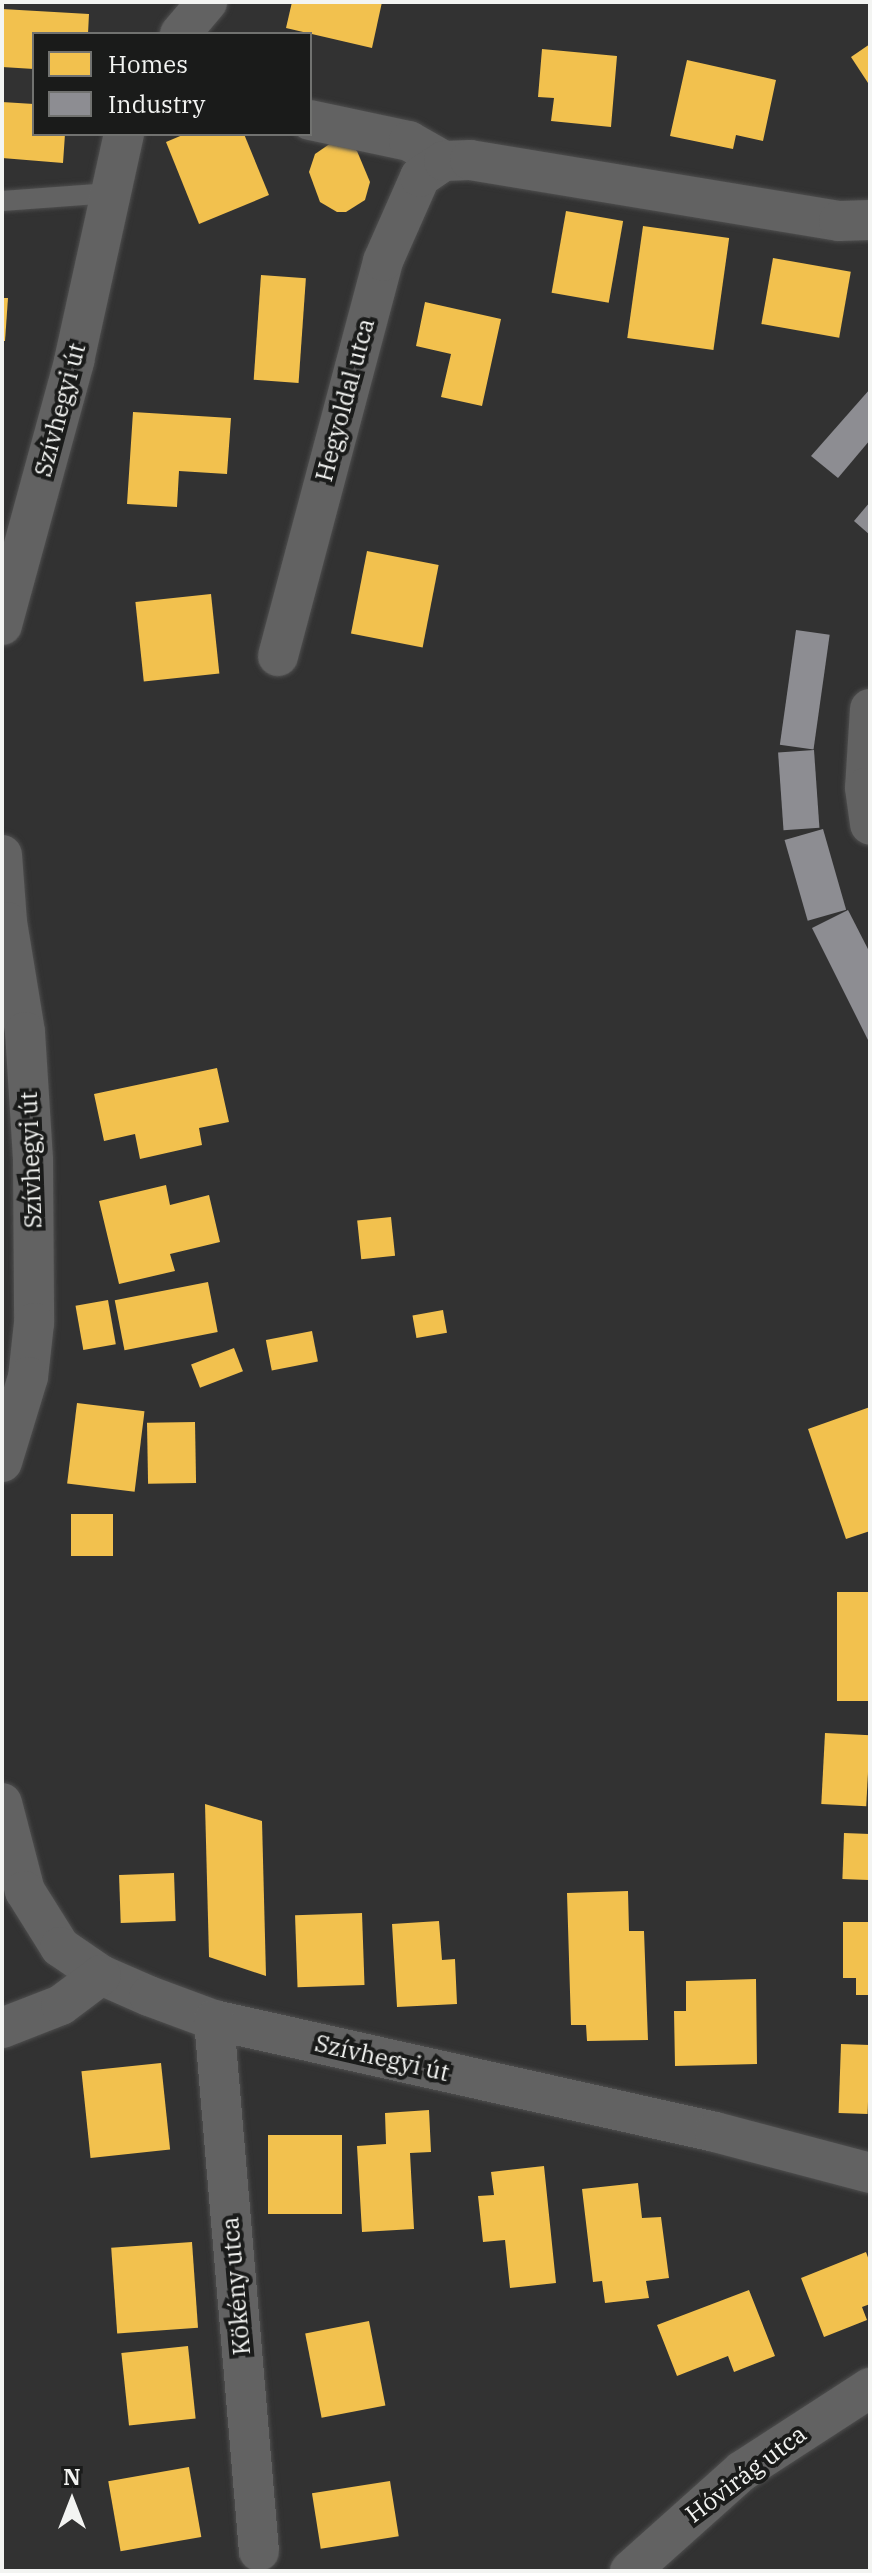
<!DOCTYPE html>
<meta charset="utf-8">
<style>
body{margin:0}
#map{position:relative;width:872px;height:2573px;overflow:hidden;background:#323232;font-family:"IBM Plex Serif",serif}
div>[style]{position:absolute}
.homes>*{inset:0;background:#f2c14e;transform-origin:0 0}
.industry>*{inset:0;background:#8d8d92;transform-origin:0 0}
.roads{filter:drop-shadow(0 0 2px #4e4e4e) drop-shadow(0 0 2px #4e4e4e)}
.service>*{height:20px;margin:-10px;padding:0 10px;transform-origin:10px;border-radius:10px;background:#626262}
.minor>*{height:40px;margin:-20px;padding:0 20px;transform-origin:20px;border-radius:20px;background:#626262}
span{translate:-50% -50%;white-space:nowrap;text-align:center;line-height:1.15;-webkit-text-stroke:8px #1a1b1a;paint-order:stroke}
.street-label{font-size:24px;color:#f3f4f2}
.frame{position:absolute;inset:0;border:4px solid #f3f4f2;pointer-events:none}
.legend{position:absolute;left:32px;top:32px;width:280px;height:104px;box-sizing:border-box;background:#1a1b1a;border:2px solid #717270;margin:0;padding:10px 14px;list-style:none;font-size:24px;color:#f3f4f2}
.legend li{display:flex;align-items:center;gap:16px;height:40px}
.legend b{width:40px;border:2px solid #717270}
.north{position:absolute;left:32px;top:2461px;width:80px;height:80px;-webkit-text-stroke:6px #1a1b1a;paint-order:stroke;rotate:0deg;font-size:22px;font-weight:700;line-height:32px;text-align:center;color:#f3f4f2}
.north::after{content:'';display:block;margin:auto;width:28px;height:36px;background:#f3f4f2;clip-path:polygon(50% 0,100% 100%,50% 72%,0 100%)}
</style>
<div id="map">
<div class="homes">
<div style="clip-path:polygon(292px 2px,382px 2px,372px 48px,286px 28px)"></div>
<div style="clip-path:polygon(2px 9px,89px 14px,88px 34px,34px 34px,34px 69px,2px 67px)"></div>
<div style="clip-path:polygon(870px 44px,870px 86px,851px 57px)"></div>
<div style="clip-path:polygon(542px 49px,617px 56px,611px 127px,551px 121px,554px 98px,538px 97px)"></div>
<div style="clip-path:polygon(687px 60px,776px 80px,763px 141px,736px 135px,733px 149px,670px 136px)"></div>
<div style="clip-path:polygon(2px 102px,34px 104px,34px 134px,65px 134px,63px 163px,2px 158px)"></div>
<div style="clip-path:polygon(185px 134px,244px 134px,269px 195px,199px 224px,166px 142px)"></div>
<div style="clip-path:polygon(331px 143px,351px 146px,357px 151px,370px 182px,365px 200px,346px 212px,337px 212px,320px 202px,309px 172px,315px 154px)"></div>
<div style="left:566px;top:211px;width:58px;height:83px;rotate:10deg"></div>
<div style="left:643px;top:226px;width:87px;height:113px;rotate:8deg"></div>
<div style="left:773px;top:258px;width:79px;height:67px;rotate:10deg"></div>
<div style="left:261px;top:275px;width:45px;height:105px;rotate:4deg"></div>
<div style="clip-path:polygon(2px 298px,8px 298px,5px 341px,2px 341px)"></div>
<div style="clip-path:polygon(425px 302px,501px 319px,482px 406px,441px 397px,451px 354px,416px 346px)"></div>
<div style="clip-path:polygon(133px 412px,231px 418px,227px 474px,179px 471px,177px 507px,127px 504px)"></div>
<div style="left:367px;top:551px;width:73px;height:84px;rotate:11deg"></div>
<div style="left:211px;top:594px;width:80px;height:76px;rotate:84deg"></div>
<div style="clip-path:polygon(217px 1068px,229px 1122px,199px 1128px,202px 1145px,140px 1159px,135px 1134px,104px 1141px,94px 1094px)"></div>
<div style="clip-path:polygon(166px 1185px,170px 1205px,209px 1195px,220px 1242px,170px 1254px,175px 1271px,119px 1284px,99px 1201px)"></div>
<div style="left:391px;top:1217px;width:39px;height:34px;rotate:84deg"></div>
<div style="left:208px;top:1282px;width:51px;height:95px;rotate:79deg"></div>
<div style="left:108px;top:1300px;width:45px;height:33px;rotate:80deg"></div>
<div style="left:443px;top:1310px;width:23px;height:31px;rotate:80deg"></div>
<div style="left:312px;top:1331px;width:31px;height:47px;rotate:79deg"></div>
<div style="left:234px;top:1348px;width:25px;height:46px;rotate:69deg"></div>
<div style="left:77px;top:1403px;width:68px;height:81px;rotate:7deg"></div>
<div style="clip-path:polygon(870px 1407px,870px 1531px,846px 1539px,808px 1429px)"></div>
<div style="left:195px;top:1422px;width:61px;height:48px;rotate:89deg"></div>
<div style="left:113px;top:1514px;width:42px;height:42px;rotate:90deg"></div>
<div style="left:837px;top:1592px;width:33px;height:109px"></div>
<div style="left:825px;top:1733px;width:45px;height:71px;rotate:3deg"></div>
<div style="clip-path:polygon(205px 1804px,262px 1821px,266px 1976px,209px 1957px)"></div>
<div style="left:844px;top:1833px;width:26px;height:46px;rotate:2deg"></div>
<div style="left:174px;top:1873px;width:48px;height:55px;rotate:88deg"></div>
<div style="clip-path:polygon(628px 1891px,629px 1931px,644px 1931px,648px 2040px,587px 2041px,586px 2025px,571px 2025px,567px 1893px)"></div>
<div style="left:362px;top:1913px;width:72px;height:67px;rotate:88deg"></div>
<div style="clip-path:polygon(439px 1921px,442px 1960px,455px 1959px,457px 2004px,397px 2007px,392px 1924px)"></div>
<div style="clip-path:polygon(843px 1922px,870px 1922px,870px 1995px,856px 1995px,856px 1978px,843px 1978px)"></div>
<div style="clip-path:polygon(756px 1979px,757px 2064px,675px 2066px,674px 2011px,686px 2011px,686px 1981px)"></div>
<div style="left:841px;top:2044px;width:29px;height:69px;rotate:2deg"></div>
<div style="left:161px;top:2063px;width:87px;height:80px;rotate:84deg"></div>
<div style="clip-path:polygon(429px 2110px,431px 2152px,410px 2153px,414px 2229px,362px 2232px,357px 2146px,386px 2144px,385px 2113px)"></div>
<div style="left:268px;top:2135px;width:74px;height:79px"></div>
<div style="clip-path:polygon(544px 2166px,556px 2283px,510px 2288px,505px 2240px,483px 2242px,478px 2196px,494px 2195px,491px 2172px)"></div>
<div style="clip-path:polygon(638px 2183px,642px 2218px,661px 2217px,669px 2278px,646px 2281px,649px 2298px,605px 2303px,602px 2281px,593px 2282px,582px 2189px)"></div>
<div style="left:192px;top:2242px;width:86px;height:81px;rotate:86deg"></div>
<div style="clip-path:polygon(866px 2252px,870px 2263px,870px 2304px,862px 2307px,867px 2320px,824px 2337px,801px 2278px)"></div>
<div style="clip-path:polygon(749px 2290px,775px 2356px,734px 2372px,728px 2356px,677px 2376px,657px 2325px)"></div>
<div style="left:369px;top:2321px;width:86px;height:65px;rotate:79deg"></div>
<div style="left:188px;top:2346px;width:73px;height:67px;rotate:84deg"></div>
<div style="left:189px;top:2467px;width:71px;height:82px;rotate:80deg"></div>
<div style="left:390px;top:2481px;width:56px;height:79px;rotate:81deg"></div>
</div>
<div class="industry">
<div style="clip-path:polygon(870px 389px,870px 440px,838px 478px,811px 456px)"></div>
<div style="clip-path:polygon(870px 502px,870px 535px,854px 521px)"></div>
<div style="left:796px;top:630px;width:34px;height:116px;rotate:8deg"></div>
<div style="left:814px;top:750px;width:78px;height:36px;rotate:86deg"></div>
<div style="left:823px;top:829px;width:84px;height:40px;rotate:74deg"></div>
<div style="clip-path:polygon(848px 910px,870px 953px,870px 1044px,812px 928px)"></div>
</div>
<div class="roads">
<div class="service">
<div style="left:2px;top:201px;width:109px;rotate:-4.2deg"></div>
</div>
<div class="minor">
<div style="left:180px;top:34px;width:42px;rotate:-49.8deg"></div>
<div style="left:310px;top:120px;width:101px;rotate:12deg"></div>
<div style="left:409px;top:141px;width:40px;rotate:29.7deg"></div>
<div style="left:2px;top:625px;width:274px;rotate:-74.7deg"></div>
<div style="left:74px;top:361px;width:232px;rotate:-77.6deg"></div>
<div style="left:278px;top:656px;width:409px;rotate:-75.1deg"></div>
<div style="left:383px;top:261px;width:92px;rotate:-66.2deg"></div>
<div style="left:420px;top:177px;width:29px;rotate:-34deg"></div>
<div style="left:444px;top:161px;width:26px;rotate:-2deg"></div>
<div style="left:470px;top:160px;width:374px;rotate:9.4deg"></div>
<div style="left:839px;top:221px;width:31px;rotate:-2deg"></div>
<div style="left:870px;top:709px;width:79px;rotate:93.6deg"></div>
<div style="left:865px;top:788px;width:37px;rotate:82deg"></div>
<div style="left:2px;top:855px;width:67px;rotate:85.7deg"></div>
<div style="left:7px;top:922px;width:111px;rotate:80.7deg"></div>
<div style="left:25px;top:1032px;width:128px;rotate:86.4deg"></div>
<div style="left:33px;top:1160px;width:163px;rotate:89.6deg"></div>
<div style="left:34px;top:1323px;width:54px;rotate:96.3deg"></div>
<div style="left:28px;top:1377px;width:89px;rotate:107deg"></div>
<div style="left:2px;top:1803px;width:91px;rotate:75.4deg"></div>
<div style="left:25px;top:1891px;width:66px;rotate:58deg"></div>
<div style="left:60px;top:1947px;width:50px;rotate:34.3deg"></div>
<div style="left:101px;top:1975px;width:52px;rotate:23.6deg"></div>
<div style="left:149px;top:1996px;width:69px;rotate:20.3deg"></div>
<div style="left:214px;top:2020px;width:513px;rotate:12.6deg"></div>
<div style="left:715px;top:2132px;width:160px;rotate:14.8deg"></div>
<div style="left:214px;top:2020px;width:533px;rotate:85.16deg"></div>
<div style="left:2px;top:2028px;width:63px;rotate:-21.3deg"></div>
<div style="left:61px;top:2005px;width:50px;rotate:-36.9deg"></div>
<div style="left:630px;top:2571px;width:150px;rotate:-41.8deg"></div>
<div style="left:742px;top:2471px;width:153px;rotate:-33deg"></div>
</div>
</div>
<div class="street-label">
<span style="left:345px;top:400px;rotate:-75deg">Hegyoldal utca</span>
<span style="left:60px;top:410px;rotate:-75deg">Szívhegyi út</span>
<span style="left:31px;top:1160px;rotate:-92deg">Szívhegyi út</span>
<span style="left:382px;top:2058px;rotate:13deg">Szívhegyi út</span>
<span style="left:236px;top:2286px;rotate:-95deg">Kökény utca</span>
<span style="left:746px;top:2474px;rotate:-37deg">Hóvirág utca</span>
</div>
<div class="frame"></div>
<ul class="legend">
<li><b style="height:22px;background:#f2c14e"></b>Homes</li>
<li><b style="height:22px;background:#8d8d92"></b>Industry</li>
</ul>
<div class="north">N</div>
</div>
